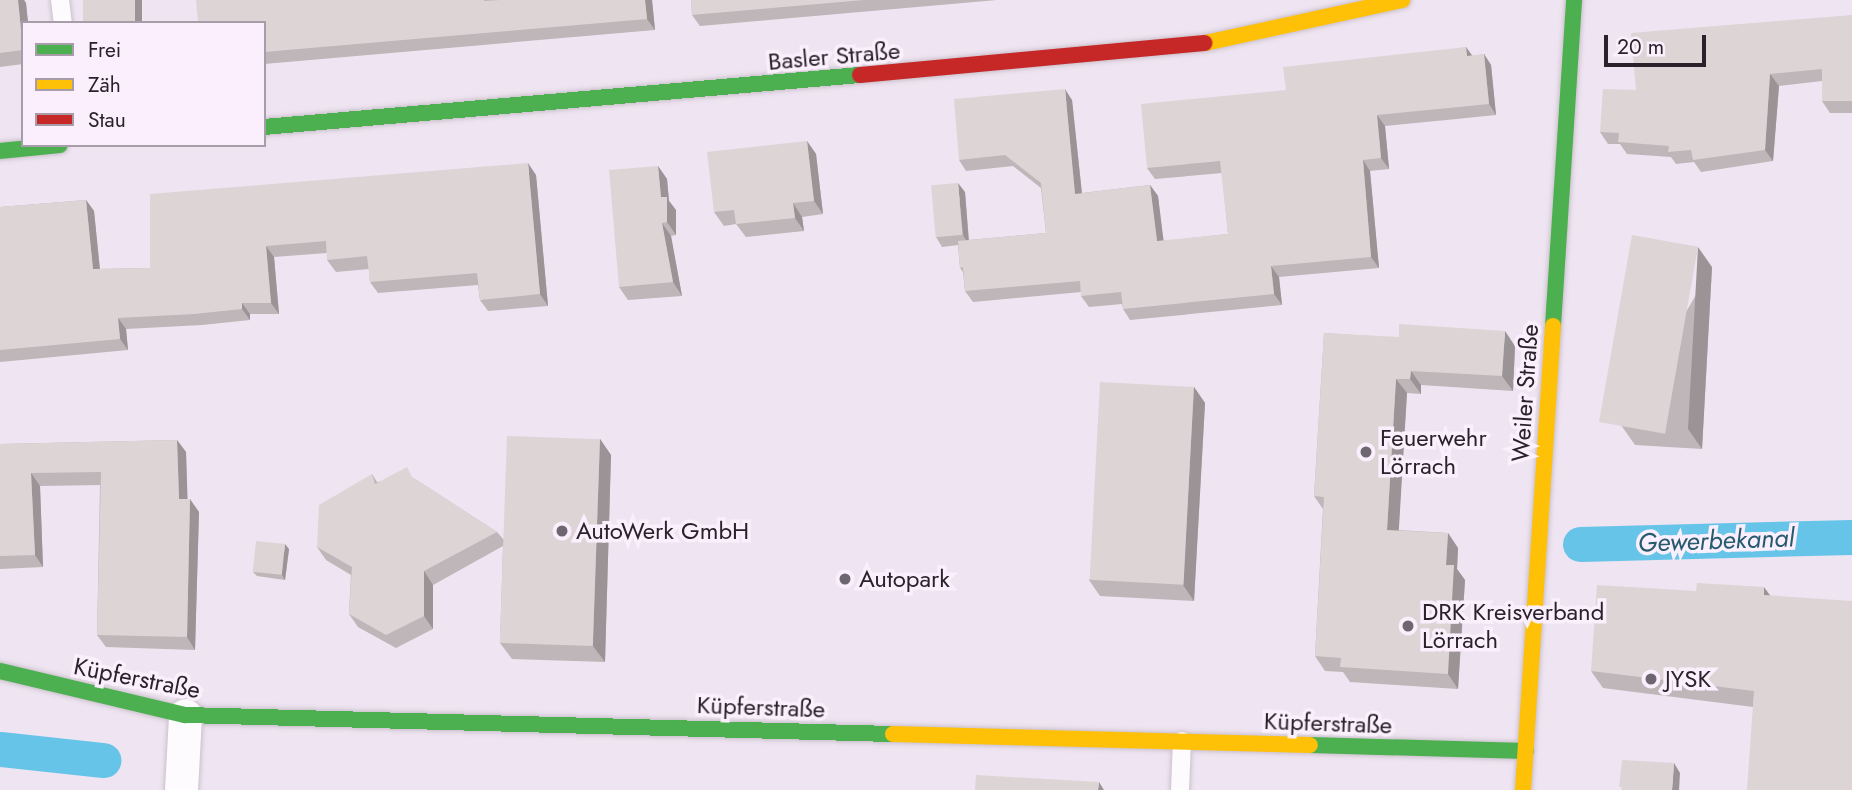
<!DOCTYPE html>
<meta charset="utf-8">
<style>
body{margin:0}
#map{position:relative;width:1852px;height:790px;overflow:hidden;background:#efe4f1;font-family:Jost,sans-serif}
div>[style]{position:absolute}
.canal>*{height:35px;margin:-17.5px;padding:0 17.5px;transform-origin:17.5px;border-radius:17.5px;background:#66c4e8}
.roads{filter:drop-shadow(0 0 2px #cac1cc) drop-shadow(0 0 2px #cac1cc)}
.lane>*{height:18px;margin:-9px;padding:0 9px;transform-origin:9px;border-radius:9px;background:#fdfbfd}
.street>*{height:33px;margin:-16.5px;padding:0 16.5px;transform-origin:16.5px;border-radius:16.5px;background:#fdfbfd}
.fast>*{height:16px;margin:-8px;padding:0 8px;transform-origin:8px;border-radius:8px;background:#4caf50}
.slow>*{height:16px;margin:-8px;padding:0 8px;transform-origin:8px;border-radius:8px;background:#ffc107}
.jam>*{height:16px;margin:-8px;padding:0 8px;transform-origin:8px;border-radius:8px;background:#c62828}
.wall>*{inset:0;background:#beb6b8}
.shaded-wall>*{inset:0;background:#9b9496;transform-origin:0 0}
.building>*{inset:0;background:#ddd4d6;transform-origin:0 0}
.dots>*{width:19px;height:19px;translate:-50% -50%;box-sizing:border-box;border:4px solid #fbeffd;border-radius:50%}
span{translate:-50% -50%;white-space:nowrap;text-align:center;line-height:1.15;-webkit-text-stroke:7px #fbeffd;paint-order:stroke}
.street-label{font-size:24px;color:#29222b}
.poi-label{font-size:24px;color:#29222b}
.left{translate:0 -50%;text-align:left}
.water-label{font-size:26px;color:#265b6e;font-style:italic}
.legend{position:absolute;left:21px;top:21px;width:245px;height:126px;box-sizing:border-box;background:#fbeffd;border:2px solid #a79da9;margin:0;padding:9px 12px;list-style:none;font-size:21px;color:#29222b}
.legend li{display:flex;align-items:center;gap:14px;height:35px}
.legend b{width:35px;border:2px solid #a79da9}
.scale{position:absolute;left:1604px;top:35px;width:102px;height:32px;box-sizing:border-box;border:4px solid #29222b;border-top:0;padding-left:9px;font-size:21px;line-height:24px;white-space:nowrap;color:#29222b;-webkit-text-stroke:5px #fbeffd;paint-order:stroke}
</style>
<div id="map">
<div class="canal">
<div style="left:1580px;top:544px;width:272px;rotate:-1.5deg"></div>
<div style="left:0;top:749px;width:104px;rotate:6.1deg"></div>
</div>
<div class="roads">
<div class="lane">
<div style="left:60px;top:0;width:23px;rotate:83deg"></div>
<div style="left:1180px;top:790px;width:49px;rotate:-87.7deg"></div>
</div>
<div class="street">
<div style="left:181px;top:790px;width:75px;rotate:-86.9deg"></div>
</div>
<div class="fast">
<div style="left:264px;top:127px;width:598px;rotate:-4.99deg"></div>
<div style="left:0;top:151px;width:60px;rotate:-5.7deg"></div>
<div style="left:1553px;top:326px;width:327px;rotate:-86.3deg"></div>
<div style="left:0;top:671px;width:190px;rotate:13.4deg"></div>
<div style="left:185px;top:715px;width:708px;rotate:1.54deg"></div>
<div style="left:1310px;top:745px;width:216px;rotate:1.6deg"></div>
</div>
<div class="slow">
<div style="left:1205px;top:43px;width:202px;rotate:-12.3deg"></div>
<div style="left:893px;top:734px;width:417px;rotate:1.5deg"></div>
<div style="left:1523px;top:790px;width:465px;rotate:-86.3deg"></div>
</div>
<div class="jam">
<div style="left:860px;top:75px;width:346px;rotate:-5.3deg"></div>
</div>
</div>
<div class="wall">
<div style="clip-path:polygon(0 0,24px 0,26px 3px,28px 23px,23px 23px,23px 64px,0 67px)"></div>
<div style="clip-path:polygon(196px 0,652px 0,655px 30px,264px 64px,264px 23px)"></div>
<div style="clip-path:polygon(691px 0,997px 0,700px 26px,692px 15px)"></div>
<div style="clip-path:polygon(1852px 15px,1852px 113px,1830px 113px,1822px 101px,1822px 81px,1779px 86px,1773px 161px,1701px 172px,1694px 162px,1676px 164px,1671px 157px,1627px 154px,1620px 144px,1608px 144px,1600px 132px,1636px 90px)"></div>
<div style="clip-path:polygon(1466px 47px,1472px 56px,1484px 54px,1491px 65px,1496px 115px,1385px 126px,1389px 169px,1370px 171px,1379px 268px,1279px 277px,1282px 305px,1130px 320px,1123px 309px,1122px 304px,1089px 307px,1081px 296px,1081px 292px,973px 302px,965px 291px,963px 272px,960px 268px,958px 245px,942px 247px,936px 237px,965px 192px,969px 240px,1046px 233px,1041px 188px,1013px 166px,966px 171px,959px 160px,1072px 100px,1082px 193px,1150px 185px,1158px 196px,1163px 241px,1228px 234px,1222px 173px,1155px 179px,1147px 168px,1286px 90px)"></div>
<div style="clip-path:polygon(807px 141px,816px 154px,823px 214px,802px 217px,804px 231px,746px 237px,736px 224px,724px 226px,714px 212px)"></div>
<div style="clip-path:polygon(658px 166px,667px 179px,669px 201px,676px 210px,676px 235px,671px 236px,682px 296px,628px 300px,619px 287px)"></div>
<div style="clip-path:polygon(536px 175px,548px 306px,488px 311px,480px 300px,478px 285px,378px 293px,370px 282px,369px 269px,336px 272px,327px 260px,327px 253px,274px 257px,279px 314px,250px 314px,250px 320px,202px 325px,126px 329px,128px 350px,0 362px,0 207px,86px 200px,94px 211px,100px 269px,150px 268px)"></div>
<div style="clip-path:polygon(1712px 267px,1702px 449px,1635px 445px,1621px 425px)"></div>
<div style="clip-path:polygon(1324px 333px,1515px 346px,1513px 391px,1421px 385px,1421px 394px,1407px 393px,1398px 530px,1448px 533px,1458px 548px,1457px 569px,1465px 580px,1458px 689px,1350px 682px,1343px 672px,1325px 671px,1315px 656px,1323px 509px,1314px 496px)"></div>
<div style="clip-path:polygon(1194px 387px,1205px 403px,1194px 601px,1100px 596px,1089px 580px)"></div>
<div style="clip-path:polygon(600px 439px,611px 455px,605px 662px,512px 659px,500px 643px,503px 546px,433px 585px,433px 629px,396px 648px,358px 627px,349px 614px,351px 575px,326px 560px,317px 547px,372px 474px,377px 482px,415px 479px,497px 532px,504px 540px)"></div>
<div style="clip-path:polygon(177px 440px,186px 452px,187px 499px,199px 512px,195px 650px,106px 647px,97px 635px,100px 485px,40px 486px,43px 567px,0 569px,0 444px)"></div>
<div style="clip-path:polygon(289px 549px,285px 580px,257px 576px,253px 572px)"></div>
<div style="clip-path:polygon(1764px 587px,1753px 707px,1603px 688px,1591px 671px,1696px 591px)"></div>
</div>
<div class="shaded-wall">
<div style="clip-path:polygon(18px 0,24px 0,26px 3px,28px 23px,23px 23px,23px 50px)"></div>
<div style="left:135px;top:0;width:7px;height:23px"></div>
<div style="clip-path:polygon(645px 0,652px 0,655px 30px,647px 19px)"></div>
<div style="clip-path:polygon(1466px 47px,1474px 58px,1467px 56px)"></div>
<div style="clip-path:polygon(1484px 54px,1491px 65px,1496px 115px,1489px 104px)"></div>
<div style="clip-path:polygon(1770px 74px,1779px 86px,1773px 161px,1765px 150px)"></div>
<div style="clip-path:polygon(1065px 89px,1072px 100px,1083px 204px,1075px 194px)"></div>
<div style="clip-path:polygon(1377px 115px,1385px 126px,1389px 169px,1381px 158px)"></div>
<div style="clip-path:polygon(807px 141px,816px 154px,823px 214px,814px 201px)"></div>
<div style="clip-path:polygon(1363px 160px,1370px 171px,1379px 268px,1371px 257px)"></div>
<div style="clip-path:polygon(528px 163px,536px 175px,548px 306px,540px 294px)"></div>
<div style="clip-path:polygon(658px 166px,667px 179px,669px 201px,676px 210px,676px 235px,667px 222px,661px 197px)"></div>
<div style="clip-path:polygon(958px 183px,965px 192px,969px 245px,963px 235px)"></div>
<div style="clip-path:polygon(1150px 185px,1158px 196px,1165px 252px,1157px 241px)"></div>
<div style="clip-path:polygon(86px 200px,94px 211px,101px 281px,93px 269px)"></div>
<div style="clip-path:polygon(793px 203px,802px 217px,804px 231px,795px 218px)"></div>
<div style="clip-path:polygon(662px 223px,671px 236px,682px 296px,673px 282px)"></div>
<div style="clip-path:polygon(266px 246px,274px 257px,279px 314px,271px 303px)"></div>
<div style="clip-path:polygon(1698px 247px,1712px 267px,1702px 449px,1688px 429px)"></div>
<div style="clip-path:polygon(1271px 266px,1279px 277px,1282px 305px,1274px 294px)"></div>
<div style="clip-path:polygon(242px 303px,250px 314px,250px 320px,242px 309px)"></div>
<div style="clip-path:polygon(118px 318px,126px 329px,128px 350px,120px 339px)"></div>
<div style="clip-path:polygon(1505px 331px,1515px 346px,1513px 391px,1502px 376px)"></div>
<div style="clip-path:polygon(1411px 371px,1421px 385px,1421px 394px,1410px 379px)"></div>
<div style="clip-path:polygon(1396px 379px,1407px 393px,1398px 544px,1387px 530px)"></div>
<div style="clip-path:polygon(1194px 387px,1205px 403px,1194px 601px,1183px 585px)"></div>
<div style="clip-path:polygon(600px 439px,611px 455px,605px 662px,593px 646px)"></div>
<div style="clip-path:polygon(177px 440px,186px 452px,188px 512px,179px 499px)"></div>
<div style="clip-path:polygon(31px 473px,40px 486px,43px 567px,35px 555px)"></div>
<div style="clip-path:polygon(190px 499px,199px 512px,195px 650px,187px 637px)"></div>
<div style="clip-path:polygon(1448px 533px,1458px 548px,1457px 569px,1465px 580px,1458px 689px,1448px 674px,1446px 565px)"></div>
<div style="clip-path:polygon(285px 544px,289px 549px,285px 580px,282px 575px)"></div>
<div style="clip-path:polygon(424px 571px,433px 585px,433px 629px,424px 616px)"></div>
<div style="clip-path:polygon(1764px 587px,1777px 605px,1764px 595px)"></div>
<div style="clip-path:polygon(1674px 763px,1680px 773px,1679px 790px,1672px 790px)"></div>
<div style="clip-path:polygon(1099px 782px,1104px 790px,1098px 790px)"></div>
</div>
<div class="building">
<div style="clip-path:polygon(0 0,18px 0,23px 50px,0 53px)"></div>
<div style="left:83px;top:0;width:52px;height:23px"></div>
<div style="clip-path:polygon(196px 0,484px 0,484px 1px,500px 0,645px 0,647px 19px,264px 52px,264px 23px,198px 23px)"></div>
<div style="clip-path:polygon(691px 0,864px 0,692px 15px)"></div>
<div style="clip-path:polygon(1852px 15px,1852px 101px,1822px 101px,1822px 69px,1770px 74px,1765px 150px,1693px 160px,1691px 150px,1668px 152px,1669px 146px,1618px 142px,1619px 133px,1600px 132px,1603px 89px,1636px 90px,1631px 33px)"></div>
<div style="clip-path:polygon(1466px 47px,1467px 56px,1484px 54px,1489px 104px,1377px 115px,1381px 158px,1363px 160px,1371px 257px,1271px 266px,1274px 294px,1123px 309px,1121px 292px,1081px 296px,1080px 281px,965px 291px,963px 267px,960px 268px,958px 241px,1046px 233px,1041px 183px,1005px 155px,959px 160px,954px 99px,1065px 89px,1075px 194px,1150px 185px,1157px 241px,1228px 234px,1220px 161px,1147px 168px,1141px 104px,1286px 90px,1283px 67px)"></div>
<div style="clip-path:polygon(807px 141px,814px 201px,793px 203px,795px 218px,736px 224px,734px 210px,714px 212px,707px 152px)"></div>
<div style="clip-path:polygon(528px 163px,540px 294px,480px 300px,477px 273px,370px 282px,367px 256px,327px 260px,326px 241px,266px 246px,271px 303px,242px 303px,242px 309px,194px 314px,118px 318px,120px 339px,0 350px,0 207px,86px 200px,93px 269px,150px 268px,150px 194px)"></div>
<div style="clip-path:polygon(658px 166px,661px 197px,667px 197px,667px 222px,662px 223px,673px 282px,619px 287px,609px 170px)"></div>
<div style="left:958px;top:183px;width:52px;height:27px;rotate:85deg"></div>
<div style="left:1632px;top:235px;width:67px;height:190px;rotate:10deg"></div>
<div style="clip-path:polygon(1399px 324px,1505px 331px,1502px 376px,1411px 371px,1410px 379px,1396px 379px,1387px 530px,1448px 533px,1446px 565px,1454px 565px,1448px 674px,1340px 667px,1341px 658px,1315px 656px,1324px 497px,1314px 496px,1324px 333px,1399px 337px)"></div>
<div style="left:1100px;top:382px;width:94px;height:198px;rotate:3deg"></div>
<div style="left:507px;top:436px;width:93px;height:207px;rotate:2deg"></div>
<div style="clip-path:polygon(177px 440px,179px 499px,190px 499px,187px 637px,97px 635px,101px 472px,31px 473px,35px 555px,0 556px,0 444px)"></div>
<div style="clip-path:polygon(407px 467px,412px 477px,497px 532px,424px 571px,424px 616px,386px 635px,349px 614px,352px 567px,317px 547px,319px 505px,372px 474px,375px 484px)"></div>
<div style="left:256px;top:541px;width:29px;height:31px;rotate:6deg"></div>
<div style="clip-path:polygon(1697px 583px,1764px 587px,1764px 595px,1852px 601px,1852px 790px,1747px 790px,1754px 691px,1591px 671px,1597px 585px,1696px 591px)"></div>
<div style="clip-path:polygon(1622px 760px,1674px 763px,1672px 790px,1621px 790px,1622px 787px,1619px 787px)"></div>
<div style="clip-path:polygon(976px 775px,1099px 782px,1098px 790px,975px 790px)"></div>
</div>
<div class="dots">
<div style="left:1366px;top:452px;background:#6e6670"></div>
<div style="left:562px;top:531px;background:#6e6670"></div>
<div style="left:845px;top:579px;background:#6e6670"></div>
<div style="left:1408px;top:626px;background:#6e6670"></div>
<div style="left:1651px;top:679px;background:#6e6670"></div>
</div>
<div class="street-label">
<span style="left:834px;top:56px;rotate:-5deg">Basler Straße</span>
<span style="left:1525px;top:393px;rotate:-86deg">Weiler Straße</span>
<span style="left:137px;top:678px;rotate:11deg">Küpferstraße</span>
<span style="left:761px;top:707px;rotate:2deg">Küpferstraße</span>
<span style="left:1328px;top:723px;rotate:2deg">Küpferstraße</span>
</div>
<div class="poi-label">
<span class="left" style="left:1380px;top:452px">Feuerwehr<br>Lörrach</span>
<span class="left" style="left:576px;top:531px">AutoWerk GmbH</span>
<span class="left" style="left:859px;top:579px">Autopark</span>
<span class="left" style="left:1422px;top:626px">DRK Kreisverband<br>Lörrach</span>
<span class="left" style="left:1665px;top:679px">JYSK</span>
</div>
<div class="water-label">
<span style="left:1716px;top:541px;rotate:-2deg">Gewerbekanal</span>
</div>
<ul class="legend">
<li><b style="height:9px;background:#4caf50"></b>Frei</li>
<li><b style="height:9px;background:#ffc107"></b>Zäh</li>
<li><b style="height:9px;background:#c62828"></b>Stau</li>
</ul>
<div class="scale">20 m</div>
</div>
